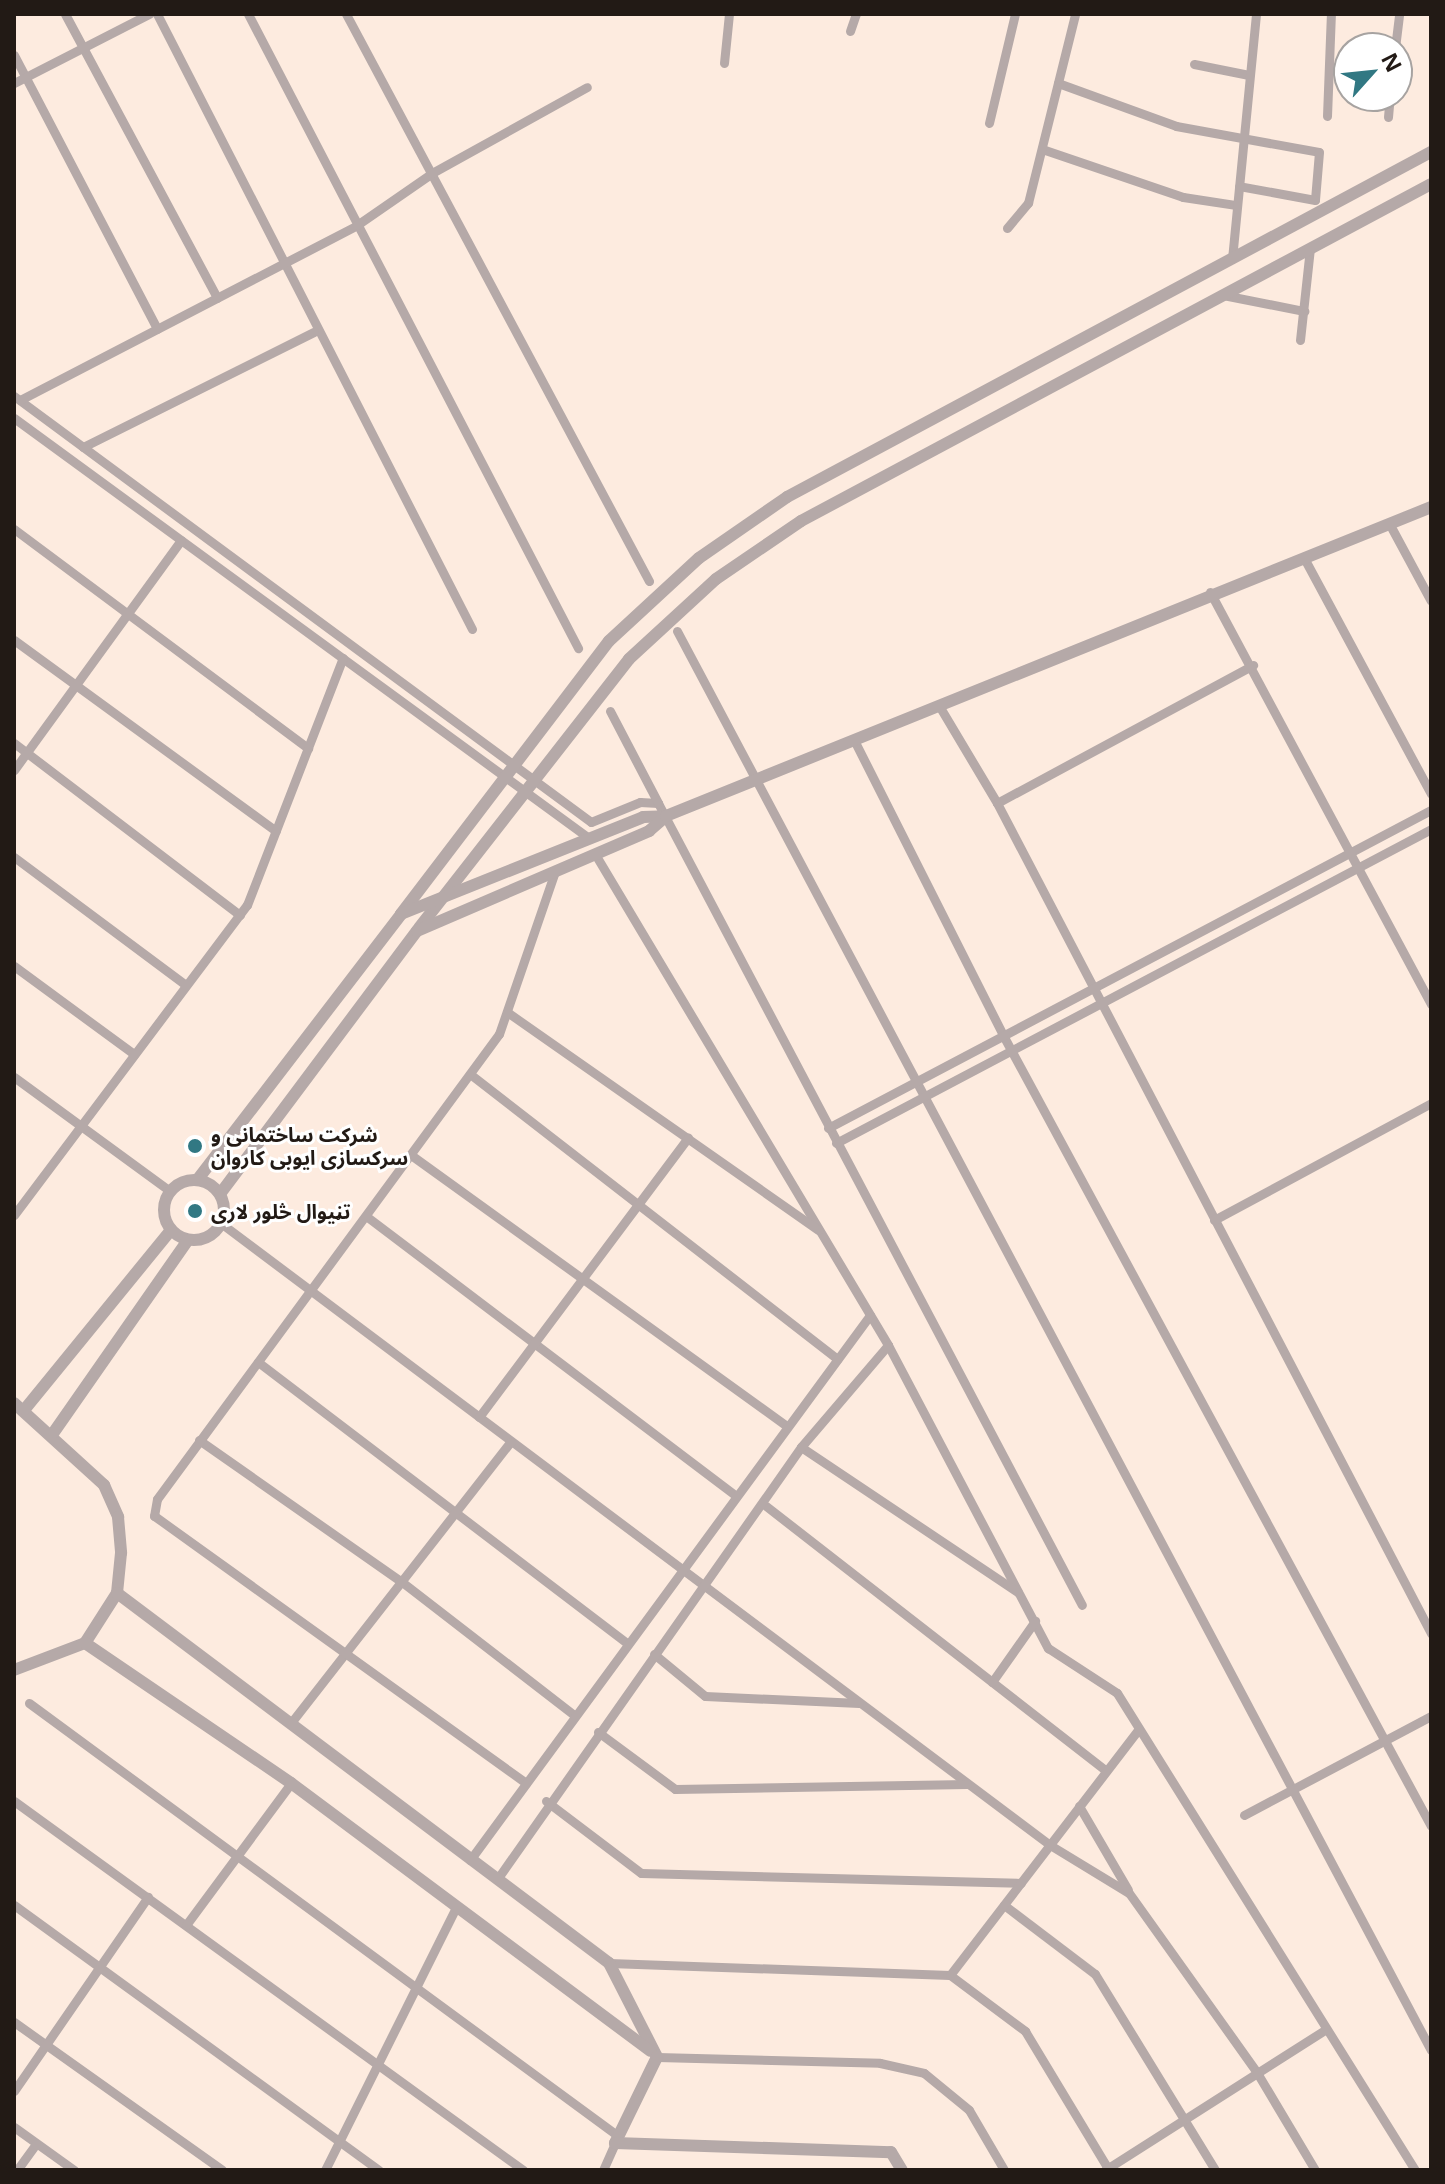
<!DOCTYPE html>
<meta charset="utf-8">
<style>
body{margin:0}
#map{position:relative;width:1445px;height:2184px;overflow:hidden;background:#fdebdf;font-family:"Open Sans","Noto Sans Arabic",sans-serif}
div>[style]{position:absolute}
.minor>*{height:9px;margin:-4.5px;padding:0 4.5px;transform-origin:4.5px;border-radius:4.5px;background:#b5a9a8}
.tertiary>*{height:12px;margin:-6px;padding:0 6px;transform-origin:6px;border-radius:6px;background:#b5a9a8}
.tertiary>.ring{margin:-6px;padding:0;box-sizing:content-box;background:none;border:12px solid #b5a9a8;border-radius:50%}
.dots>*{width:22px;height:22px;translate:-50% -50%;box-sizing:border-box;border:4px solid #fff;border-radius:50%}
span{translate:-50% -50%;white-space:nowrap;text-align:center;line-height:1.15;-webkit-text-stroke:6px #fff;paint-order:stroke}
.poi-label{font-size:20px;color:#221a15;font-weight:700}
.left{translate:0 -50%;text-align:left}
.frame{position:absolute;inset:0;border:16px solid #221a15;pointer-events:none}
.north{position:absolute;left:1333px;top:32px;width:80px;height:80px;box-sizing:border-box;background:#fff;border:2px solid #a7a3a1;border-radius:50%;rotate:63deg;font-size:22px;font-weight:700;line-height:32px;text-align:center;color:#221a15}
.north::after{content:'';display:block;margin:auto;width:28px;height:36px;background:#317883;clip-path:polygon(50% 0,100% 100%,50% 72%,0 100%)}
</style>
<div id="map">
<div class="minor">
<i style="left:65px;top:14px;width:322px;rotate:61.8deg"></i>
<i style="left:157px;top:14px;width:691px;rotate:62.88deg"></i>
<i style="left:248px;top:14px;width:715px;rotate:62.5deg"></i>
<i style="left:346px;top:14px;width:643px;rotate:61.88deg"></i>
<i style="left:850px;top:31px;width:18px;rotate:-71deg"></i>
<i style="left:1395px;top:48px;width:34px;rotate:-83deg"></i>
<i style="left:14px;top:55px;width:309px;rotate:62.4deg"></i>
<i style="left:724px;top:63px;width:49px;rotate:-84.2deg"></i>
<i style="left:1194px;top:64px;width:56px;rotate:11.3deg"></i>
<i style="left:14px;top:83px;width:152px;rotate:-27.1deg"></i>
<i style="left:1058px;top:83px;width:126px;rotate:20deg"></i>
<i style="left:1176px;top:126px;width:145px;rotate:10.3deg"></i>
<i style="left:1319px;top:152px;width:48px;rotate:94.8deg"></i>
<i style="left:1315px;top:200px;width:77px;rotate:-169.6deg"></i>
<i style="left:1327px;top:116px;width:102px;rotate:-87.8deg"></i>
<i style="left:1388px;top:117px;width:21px;rotate:-85deg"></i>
<i style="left:989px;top:123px;width:112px;rotate:-76.6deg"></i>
<i style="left:1042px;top:149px;width:149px;rotate:18.8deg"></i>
<i style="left:1183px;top:197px;width:54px;rotate:8.6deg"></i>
<i style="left:1007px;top:228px;width:33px;rotate:-50deg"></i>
<i style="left:1028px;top:203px;width:195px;rotate:-76deg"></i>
<i style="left:1232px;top:259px;width:246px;rotate:-84.4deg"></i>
<i style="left:1223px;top:295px;width:83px;rotate:11.2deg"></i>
<i style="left:1300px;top:340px;width:93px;rotate:-83.8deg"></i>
<i style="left:14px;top:396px;width:717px;rotate:36.44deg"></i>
<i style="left:591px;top:822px;width:53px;rotate:-22.2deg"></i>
<i style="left:640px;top:802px;width:18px;rotate:3deg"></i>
<i style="left:658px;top:803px;width:907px;rotate:62.14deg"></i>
<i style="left:20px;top:400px;width:380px;rotate:-27.4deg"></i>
<i style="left:357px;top:225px;width:91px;rotate:-34.7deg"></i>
<i style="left:432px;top:173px;width:177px;rotate:-29deg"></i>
<i style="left:14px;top:418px;width:713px;rotate:36.16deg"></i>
<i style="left:83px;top:447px;width:258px;rotate:-26.5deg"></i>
<i style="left:1390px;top:525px;width:86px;rotate:61.7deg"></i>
<i style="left:14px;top:529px;width:367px;rotate:36.7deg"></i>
<i style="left:1304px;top:558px;width:268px;rotate:61.7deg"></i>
<i style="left:1210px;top:592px;width:468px;rotate:61.8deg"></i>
<i style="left:677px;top:631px;width:1607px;rotate:62.02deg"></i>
<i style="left:14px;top:640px;width:324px;rotate:36.1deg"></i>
<i style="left:941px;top:709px;width:109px;rotate:59.2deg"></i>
<i style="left:997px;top:803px;width:937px;rotate:62.4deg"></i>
<i style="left:610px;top:711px;width:104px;rotate:62.4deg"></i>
<i style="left:855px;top:742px;width:330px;rotate:63.2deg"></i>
<i style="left:1004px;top:1037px;width:897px;rotate:61.58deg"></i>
<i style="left:14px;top:743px;width:284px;rotate:37.3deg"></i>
<i style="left:14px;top:770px;width:284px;rotate:-54deg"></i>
<i style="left:997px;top:803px;width:291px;rotate:-28.3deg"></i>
<i style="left:595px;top:854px;width:572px;rotate:59.17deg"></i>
<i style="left:888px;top:1345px;width:343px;rotate:62.2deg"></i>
<i style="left:1048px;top:1648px;width:82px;rotate:33.1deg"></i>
<i style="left:1117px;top:1693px;width:562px;rotate:58.01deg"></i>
<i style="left:14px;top:857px;width:214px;rotate:36.7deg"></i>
<i style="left:14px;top:966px;width:149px;rotate:36.3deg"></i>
<i style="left:507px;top:1012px;width:380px;rotate:35deg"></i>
<i style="left:470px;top:1074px;width:465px;rotate:37.8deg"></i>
<i style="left:14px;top:1077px;width:193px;rotate:36.2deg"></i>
<i style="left:828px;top:1128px;width:682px;rotate:-27.81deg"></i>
<i style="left:836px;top:1143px;width:673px;rotate:-27.82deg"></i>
<i style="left:411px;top:1155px;width:463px;rotate:35.8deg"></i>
<i style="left:14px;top:1215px;width:388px;rotate:-53.1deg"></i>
<i style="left:247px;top:905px;width:265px;rotate:-68.8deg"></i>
<i style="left:366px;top:1216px;width:463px;rotate:37.1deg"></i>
<i style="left:1214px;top:1220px;width:247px;rotate:-28.3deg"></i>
<i style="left:222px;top:1224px;width:1035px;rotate:36.87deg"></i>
<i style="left:1050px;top:1845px;width:92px;rotate:31.3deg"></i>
<i style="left:1129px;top:1893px;width:219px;rotate:54.5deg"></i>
<i style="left:1256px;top:2071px;width:115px;rotate:59.2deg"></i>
<i style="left:258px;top:1362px;width:462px;rotate:37.3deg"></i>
<i style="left:479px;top:1417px;width:349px;rotate:-53.2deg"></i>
<i style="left:199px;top:1440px;width:248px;rotate:35deg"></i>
<i style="left:402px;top:1582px;width:217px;rotate:37.7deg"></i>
<i style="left:801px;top:1447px;width:261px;rotate:33.8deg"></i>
<i style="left:766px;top:1506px;width:431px;rotate:37.9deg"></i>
<i style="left:654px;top:1654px;width:66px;rotate:39.5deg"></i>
<i style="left:705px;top:1696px;width:154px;rotate:2.6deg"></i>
<i style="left:992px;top:1682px;width:75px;rotate:-54.8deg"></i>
<i style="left:29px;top:1703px;width:731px;rotate:36.32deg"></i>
<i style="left:290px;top:1724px;width:358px;rotate:-52deg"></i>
<i style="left:598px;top:1732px;width:96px;rotate:36.5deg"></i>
<i style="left:675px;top:1789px;width:292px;rotate:-1deg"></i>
<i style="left:526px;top:1783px;width:458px;rotate:-144.3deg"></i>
<i style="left:154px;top:1516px;width:17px;rotate:-80deg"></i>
<i style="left:157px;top:1499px;width:577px;rotate:-53.67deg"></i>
<i style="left:499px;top:1034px;width:172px;rotate:-71deg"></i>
<i style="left:14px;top:1801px;width:629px;rotate:35.94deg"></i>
<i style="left:546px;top:1801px;width:119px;rotate:37.2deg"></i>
<i style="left:641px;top:1873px;width:380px;rotate:1.5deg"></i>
<i style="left:1079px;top:1806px;width:97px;rotate:59.7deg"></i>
<i style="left:1244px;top:1815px;width:212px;rotate:-27.9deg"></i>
<i style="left:470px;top:1860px;width:676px;rotate:-53.72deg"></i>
<i style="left:498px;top:1878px;width:527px;rotate:-54.89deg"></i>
<i style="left:801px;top:1447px;width:134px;rotate:-49.5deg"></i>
<i style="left:14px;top:1905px;width:451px;rotate:36deg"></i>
<i style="left:1004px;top:1905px;width:114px;rotate:37.2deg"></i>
<i style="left:1095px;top:1974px;width:230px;rotate:58.5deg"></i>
<i style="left:186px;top:1925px;width:177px;rotate:-53.5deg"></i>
<i style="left:609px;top:1963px;width:341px;rotate:2deg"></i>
<i style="left:950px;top:1975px;width:94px;rotate:36.7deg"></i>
<i style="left:1025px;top:2031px;width:162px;rotate:58.9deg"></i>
<i style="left:950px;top:1975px;width:310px;rotate:-52.5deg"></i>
<i style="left:14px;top:2022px;width:255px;rotate:35.4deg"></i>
<i style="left:657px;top:2057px;width:223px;rotate:1.5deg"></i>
<i style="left:880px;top:2063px;width:45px;rotate:12.8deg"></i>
<i style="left:924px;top:2073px;width:58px;rotate:39.4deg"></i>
<i style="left:969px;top:2110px;width:69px;rotate:59.7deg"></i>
<i style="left:14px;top:2091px;width:236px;rotate:-55.4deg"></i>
<i style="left:14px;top:2127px;width:74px;rotate:35.6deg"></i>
<i style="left:17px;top:2170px;width:32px;rotate:-54deg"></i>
<i style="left:325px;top:2170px;width:294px;rotate:-63.5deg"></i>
<i style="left:603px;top:2170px;width:30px;rotate:-66deg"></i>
<i style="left:1105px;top:2170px;width:262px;rotate:-32.5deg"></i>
</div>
<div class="tertiary">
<i style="left:401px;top:914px;width:343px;rotate:-52.7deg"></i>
<i style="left:609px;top:641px;width:122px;rotate:-42.7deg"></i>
<i style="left:699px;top:558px;width:107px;rotate:-34.7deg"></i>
<i style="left:787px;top:497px;width:731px;rotate:-28.18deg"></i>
<i style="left:419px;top:928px;width:341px;rotate:-52deg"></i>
<i style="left:629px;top:659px;width:118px;rotate:-42.6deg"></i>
<i style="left:716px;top:579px;width:103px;rotate:-34.3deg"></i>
<i style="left:801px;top:521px;width:714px;rotate:-28.14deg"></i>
<i style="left:198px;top:1179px;width:334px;rotate:-52.5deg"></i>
<i style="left:401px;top:914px;width:261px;rotate:-21.8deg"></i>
<i style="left:643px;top:817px;width:23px;rotate:-2deg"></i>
<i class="ring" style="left:164px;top:1180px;width:48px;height:48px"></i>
<i style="left:220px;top:1194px;width:329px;rotate:-53.2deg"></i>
<i style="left:417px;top:931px;width:253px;rotate:-23.3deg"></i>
<i style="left:649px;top:831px;width:23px;rotate:-41deg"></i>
<i style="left:666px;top:816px;width:825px;rotate:-21.99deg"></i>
<i style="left:14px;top:1403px;width:122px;rotate:42.3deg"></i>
<i style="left:104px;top:1485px;width:35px;rotate:66deg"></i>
<i style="left:118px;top:1517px;width:36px;rotate:85deg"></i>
<i style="left:121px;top:1553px;width:40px;rotate:95.7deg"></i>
<i style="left:117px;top:1593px;width:59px;rotate:122.6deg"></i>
<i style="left:85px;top:1643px;width:76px;rotate:159.2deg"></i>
<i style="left:25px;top:1409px;width:231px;rotate:-50.8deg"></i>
<i style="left:54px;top:1432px;width:234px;rotate:-55.1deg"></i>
<i style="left:117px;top:1593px;width:616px;rotate:36.94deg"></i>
<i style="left:609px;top:1963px;width:106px;rotate:62.9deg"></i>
<i style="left:85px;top:1643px;width:249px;rotate:34.2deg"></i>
<i style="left:291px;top:1783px;width:448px;rotate:36.7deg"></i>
<i style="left:657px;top:2057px;width:96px;rotate:116deg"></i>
<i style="left:615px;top:2143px;width:276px;rotate:1.9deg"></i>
<i style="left:891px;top:2152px;width:21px;rotate:59deg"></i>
</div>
<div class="dots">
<i style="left:195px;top:1146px;background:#317883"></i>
<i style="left:195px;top:1211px;background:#317883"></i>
</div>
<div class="poi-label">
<span class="left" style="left:211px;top:1146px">شرکت ساختمانی و<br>سرکسازی ایوبی کاروان</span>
<span class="left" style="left:211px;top:1211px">تڼیوال څلور لاری</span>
</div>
<div class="frame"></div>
<div class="north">N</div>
</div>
